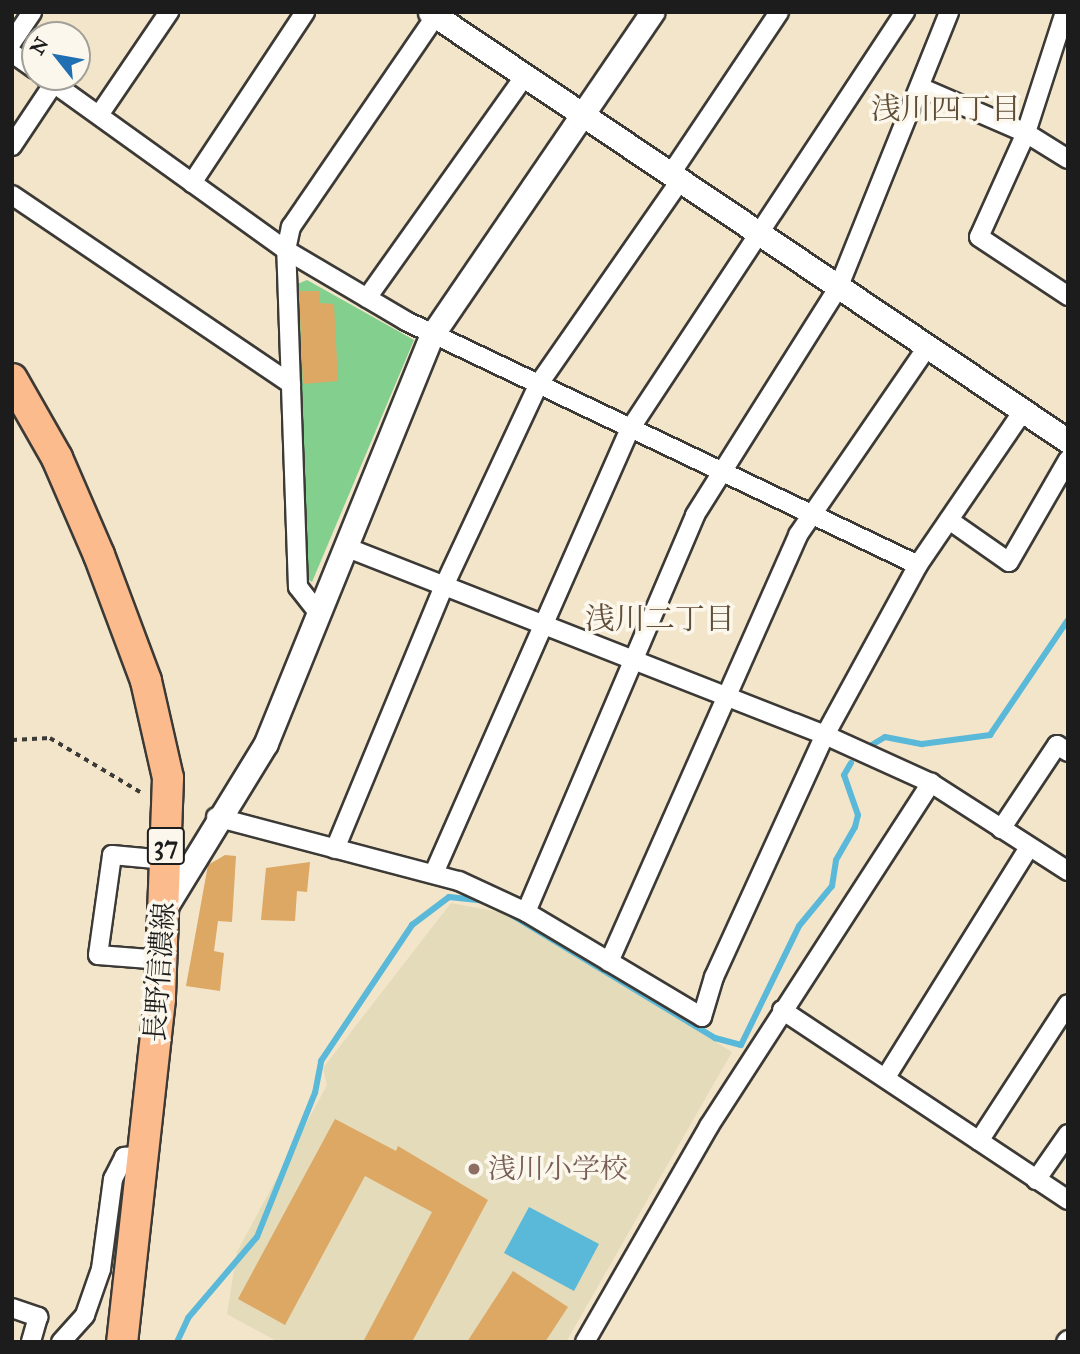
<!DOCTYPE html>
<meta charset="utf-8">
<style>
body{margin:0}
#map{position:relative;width:1080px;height:1354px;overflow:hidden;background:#f3e5ca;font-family:"IM FELL Great Primer","Noto Serif JP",serif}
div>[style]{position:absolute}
.built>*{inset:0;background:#e3dbba}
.green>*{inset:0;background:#82cf8e}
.water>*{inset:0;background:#5ab8d8}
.stream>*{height:6px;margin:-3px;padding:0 3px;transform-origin:3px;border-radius:3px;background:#5ab8d8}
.building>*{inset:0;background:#dda764}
.path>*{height:3.5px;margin-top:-1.75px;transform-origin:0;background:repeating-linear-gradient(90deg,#3c3a36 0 5px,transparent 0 10px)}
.roads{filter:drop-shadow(2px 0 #3c3a36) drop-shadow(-2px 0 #3c3a36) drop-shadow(0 2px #3c3a36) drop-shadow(0 -2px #3c3a36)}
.minor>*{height:18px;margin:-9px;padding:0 9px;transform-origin:9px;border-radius:9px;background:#fff}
.tertiary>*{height:23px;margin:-11.5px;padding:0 11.5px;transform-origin:11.5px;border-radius:11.5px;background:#fff}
.primary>*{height:30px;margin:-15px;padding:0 15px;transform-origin:15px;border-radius:15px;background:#fbbb8d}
.dots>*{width:19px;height:19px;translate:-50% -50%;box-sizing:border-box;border:4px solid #fbf7ec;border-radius:50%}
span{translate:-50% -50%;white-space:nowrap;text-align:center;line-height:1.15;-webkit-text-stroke:7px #fbf7ec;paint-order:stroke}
.shield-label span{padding:2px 5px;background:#fbf7ec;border:2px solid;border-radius:5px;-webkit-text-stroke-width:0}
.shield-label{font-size:26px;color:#1c1c1c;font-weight:700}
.street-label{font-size:28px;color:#1c1c1c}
.education-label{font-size:28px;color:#785e54}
.left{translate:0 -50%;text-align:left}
.neighbourhood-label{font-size:30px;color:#604d35}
.frame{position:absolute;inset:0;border:14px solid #1c1c1c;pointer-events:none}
.north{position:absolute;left:21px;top:21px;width:70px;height:70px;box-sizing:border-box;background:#fbf7ec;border:2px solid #a29f99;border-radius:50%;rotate:301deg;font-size:19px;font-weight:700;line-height:28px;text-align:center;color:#1c1c1c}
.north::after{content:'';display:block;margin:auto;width:24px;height:32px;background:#1f6fb2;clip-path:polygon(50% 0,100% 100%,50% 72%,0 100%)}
</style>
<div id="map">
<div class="built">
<i style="clip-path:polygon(451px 903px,514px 915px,732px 1052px,566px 1342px,278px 1342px,227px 1314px,237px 1252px,327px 1085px,323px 1068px)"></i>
</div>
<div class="green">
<i style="clip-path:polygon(307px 280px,414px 340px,312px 582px,303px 576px,295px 285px)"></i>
</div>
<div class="water">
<i style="clip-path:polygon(529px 1207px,599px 1244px,574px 1291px,504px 1253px)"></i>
</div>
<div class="stream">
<i style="left:870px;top:746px;width:17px;rotate:-31deg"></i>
<i style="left:885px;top:737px;width:38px;rotate:11deg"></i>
<i style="left:922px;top:744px;width:69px;rotate:-7.5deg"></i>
<i style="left:990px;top:735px;width:139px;rotate:-55.9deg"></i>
<i style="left:502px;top:909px;width:249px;rotate:31.2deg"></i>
<i style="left:715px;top:1038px;width:27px;rotate:15deg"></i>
<i style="left:741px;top:1045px;width:132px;rotate:-64deg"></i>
<i style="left:799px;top:926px;width:52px;rotate:-50.5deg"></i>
<i style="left:832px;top:886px;width:26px;rotate:-81deg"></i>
<i style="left:836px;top:860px;width:38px;rotate:-60deg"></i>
<i style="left:855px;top:827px;width:12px;rotate:-76deg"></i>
<i style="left:858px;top:815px;width:42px;rotate:-109.3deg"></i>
<i style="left:844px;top:775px;width:14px;rotate:-60deg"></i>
<i style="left:177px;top:1342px;width:26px;rotate:-65deg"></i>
<i style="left:188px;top:1318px;width:106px;rotate:-49.6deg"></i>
<i style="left:257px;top:1237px;width:155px;rotate:-68.1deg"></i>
<i style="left:315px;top:1093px;width:33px;rotate:-79deg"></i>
<i style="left:321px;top:1061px;width:164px;rotate:-56.2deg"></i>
<i style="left:412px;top:925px;width:46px;rotate:-37.1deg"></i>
<i style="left:449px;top:897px;width:38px;rotate:6deg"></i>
</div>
<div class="building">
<i style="clip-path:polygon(299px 291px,319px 291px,319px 303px,334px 304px,338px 381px,303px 384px)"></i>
<i style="clip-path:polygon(225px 855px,236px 856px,232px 922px,218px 921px,214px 951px,224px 953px,220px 991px,186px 986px,208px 865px)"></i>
<i style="clip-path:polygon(310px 862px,307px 892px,297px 891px,295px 921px,261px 920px,266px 868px)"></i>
<i style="clip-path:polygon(335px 1119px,396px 1151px,398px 1146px,488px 1200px,412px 1342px,363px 1342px,432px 1212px,365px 1176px,285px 1325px,238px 1299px)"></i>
<i style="clip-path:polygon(513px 1271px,568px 1307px,545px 1342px,467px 1342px)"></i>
</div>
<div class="path">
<i style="left:12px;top:740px;width:38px;rotate:-3deg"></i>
<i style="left:50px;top:738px;width:107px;rotate:30.9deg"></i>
</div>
<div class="roads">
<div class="minor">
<i style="left:1065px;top:12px;width:127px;rotate:107.9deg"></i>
<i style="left:1026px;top:133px;width:114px;rotate:114.3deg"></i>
<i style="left:979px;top:237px;width:107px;rotate:33.5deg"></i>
<i style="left:12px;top:42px;width:36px;rotate:-56deg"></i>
<i style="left:12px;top:53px;width:28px;rotate:35deg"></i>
<i style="left:45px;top:77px;width:297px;rotate:35.7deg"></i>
<i style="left:286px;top:250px;width:139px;rotate:30.6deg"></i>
<i style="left:406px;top:321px;width:567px;rotate:25.48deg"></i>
<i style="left:922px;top:88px;width:113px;rotate:23.4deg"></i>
<i style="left:1026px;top:133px;width:49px;rotate:31.8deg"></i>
<i style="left:99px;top:115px;width:125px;rotate:-55.8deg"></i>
<i style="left:12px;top:146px;width:76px;rotate:-56.3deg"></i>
<i style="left:670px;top:175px;width:196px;rotate:-56.2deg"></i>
<i style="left:192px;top:183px;width:205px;rotate:-56.5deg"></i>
<i style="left:12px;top:195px;width:337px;rotate:34.1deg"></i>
<i style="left:367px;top:298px;width:271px;rotate:-54.6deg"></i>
<i style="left:949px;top:520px;width:73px;rotate:35deg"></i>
<i style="left:1009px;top:562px;width:118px;rotate:-60deg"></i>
<i style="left:348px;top:548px;width:512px;rotate:21.41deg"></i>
<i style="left:825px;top:735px;width:116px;rotate:24.4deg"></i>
<i style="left:931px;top:783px;width:163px;rotate:32.7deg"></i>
<i style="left:320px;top:615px;width:36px;rotate:-128deg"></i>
<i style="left:298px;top:587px;width:337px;rotate:-92deg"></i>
<i style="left:286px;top:250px;width:24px;rotate:-78deg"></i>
<i style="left:291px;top:227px;width:260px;rotate:-55.6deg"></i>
<i style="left:216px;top:817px;width:251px;rotate:14.8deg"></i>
<i style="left:459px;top:881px;width:74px;rotate:24.8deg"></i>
<i style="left:526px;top:912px;width:205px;rotate:30.8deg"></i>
<i style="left:702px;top:1017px;width:42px;rotate:-73.3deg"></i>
<i style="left:714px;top:977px;width:266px;rotate:-65.4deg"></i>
<i style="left:825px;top:735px;width:194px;rotate:-61.3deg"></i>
<i style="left:918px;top:565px;width:186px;rotate:-55.7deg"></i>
<i style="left:1001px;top:829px;width:101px;rotate:-56.3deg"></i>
<i style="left:1057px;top:745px;width:13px;rotate:32deg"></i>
<i style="left:335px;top:849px;width:285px;rotate:-67.5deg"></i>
<i style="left:444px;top:586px;width:222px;rotate:-64.9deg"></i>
<i style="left:538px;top:385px;width:249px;rotate:-55.2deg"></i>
<i style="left:434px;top:873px;width:485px;rotate:-66.2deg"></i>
<i style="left:630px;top:429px;width:500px;rotate:-56.6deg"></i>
<i style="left:526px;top:912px;width:431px;rotate:-66.9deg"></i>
<i style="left:695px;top:515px;width:271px;rotate:-57.8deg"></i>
<i style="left:839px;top:286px;width:295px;rotate:-68.1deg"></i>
<i style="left:162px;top:960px;width:64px;rotate:-175.5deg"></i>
<i style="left:98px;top:955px;width:101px;rotate:-82deg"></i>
<i style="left:112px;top:855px;width:54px;rotate:5.3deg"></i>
<i style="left:609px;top:962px;width:467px;rotate:-66.1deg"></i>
<i style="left:798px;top:535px;width:229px;rotate:-55.5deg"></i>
<i style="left:782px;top:1010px;width:343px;rotate:33.6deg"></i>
<i style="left:886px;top:1077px;width:271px;rotate:-58.1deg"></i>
<i style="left:979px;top:1141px;width:163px;rotate:-57deg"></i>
<i style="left:1036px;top:1180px;width:56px;rotate:-55.2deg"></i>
<i style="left:12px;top:1308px;width:28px;rotate:19deg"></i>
<i style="left:38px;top:1317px;width:26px;rotate:106deg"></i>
<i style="left:61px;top:1342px;width:36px;rotate:-48deg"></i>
<i style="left:85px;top:1315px;width:49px;rotate:-70.8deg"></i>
<i style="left:101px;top:1269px;width:91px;rotate:-82.4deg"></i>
<i style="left:113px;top:1179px;width:25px;rotate:-63deg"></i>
<i style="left:124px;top:1157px;width:21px;rotate:-5deg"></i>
<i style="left:585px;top:1342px;width:249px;rotate:-60.1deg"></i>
<i style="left:709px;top:1126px;width:409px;rotate:-57.1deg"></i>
<i style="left:1066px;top:1342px;width:3px;rotate:-45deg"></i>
</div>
<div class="tertiary">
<i style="left:430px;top:12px;width:769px;rotate:33.92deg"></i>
<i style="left:165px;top:908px;width:193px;rotate:-58.5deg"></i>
<i style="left:266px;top:743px;width:440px;rotate:-67.9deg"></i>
<i style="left:432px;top:335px;width:391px;rotate:-55.7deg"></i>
</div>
<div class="primary">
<i style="left:12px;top:379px;width:91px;rotate:60.3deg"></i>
<i style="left:57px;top:458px;width:106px;rotate:66.6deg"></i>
<i style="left:99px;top:555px;width:134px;rotate:69.5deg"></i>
<i style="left:146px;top:681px;width:99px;rotate:77.2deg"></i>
<i style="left:168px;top:778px;width:221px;rotate:92.1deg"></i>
<i style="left:160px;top:999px;width:345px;rotate:96.3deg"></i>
</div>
</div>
<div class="dots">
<i style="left:474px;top:1169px;background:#8d6e63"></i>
</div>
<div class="shield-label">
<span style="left:166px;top:846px">37</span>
</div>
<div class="street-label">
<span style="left:160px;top:972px;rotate:-86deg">長野信濃線</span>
</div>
<div class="education-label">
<span class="left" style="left:488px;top:1169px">浅川小学校</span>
</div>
<div class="neighbourhood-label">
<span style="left:946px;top:109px">浅川四丁目</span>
<span style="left:660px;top:619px">浅川二丁目</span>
</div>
<div class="frame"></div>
<div class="north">N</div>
</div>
